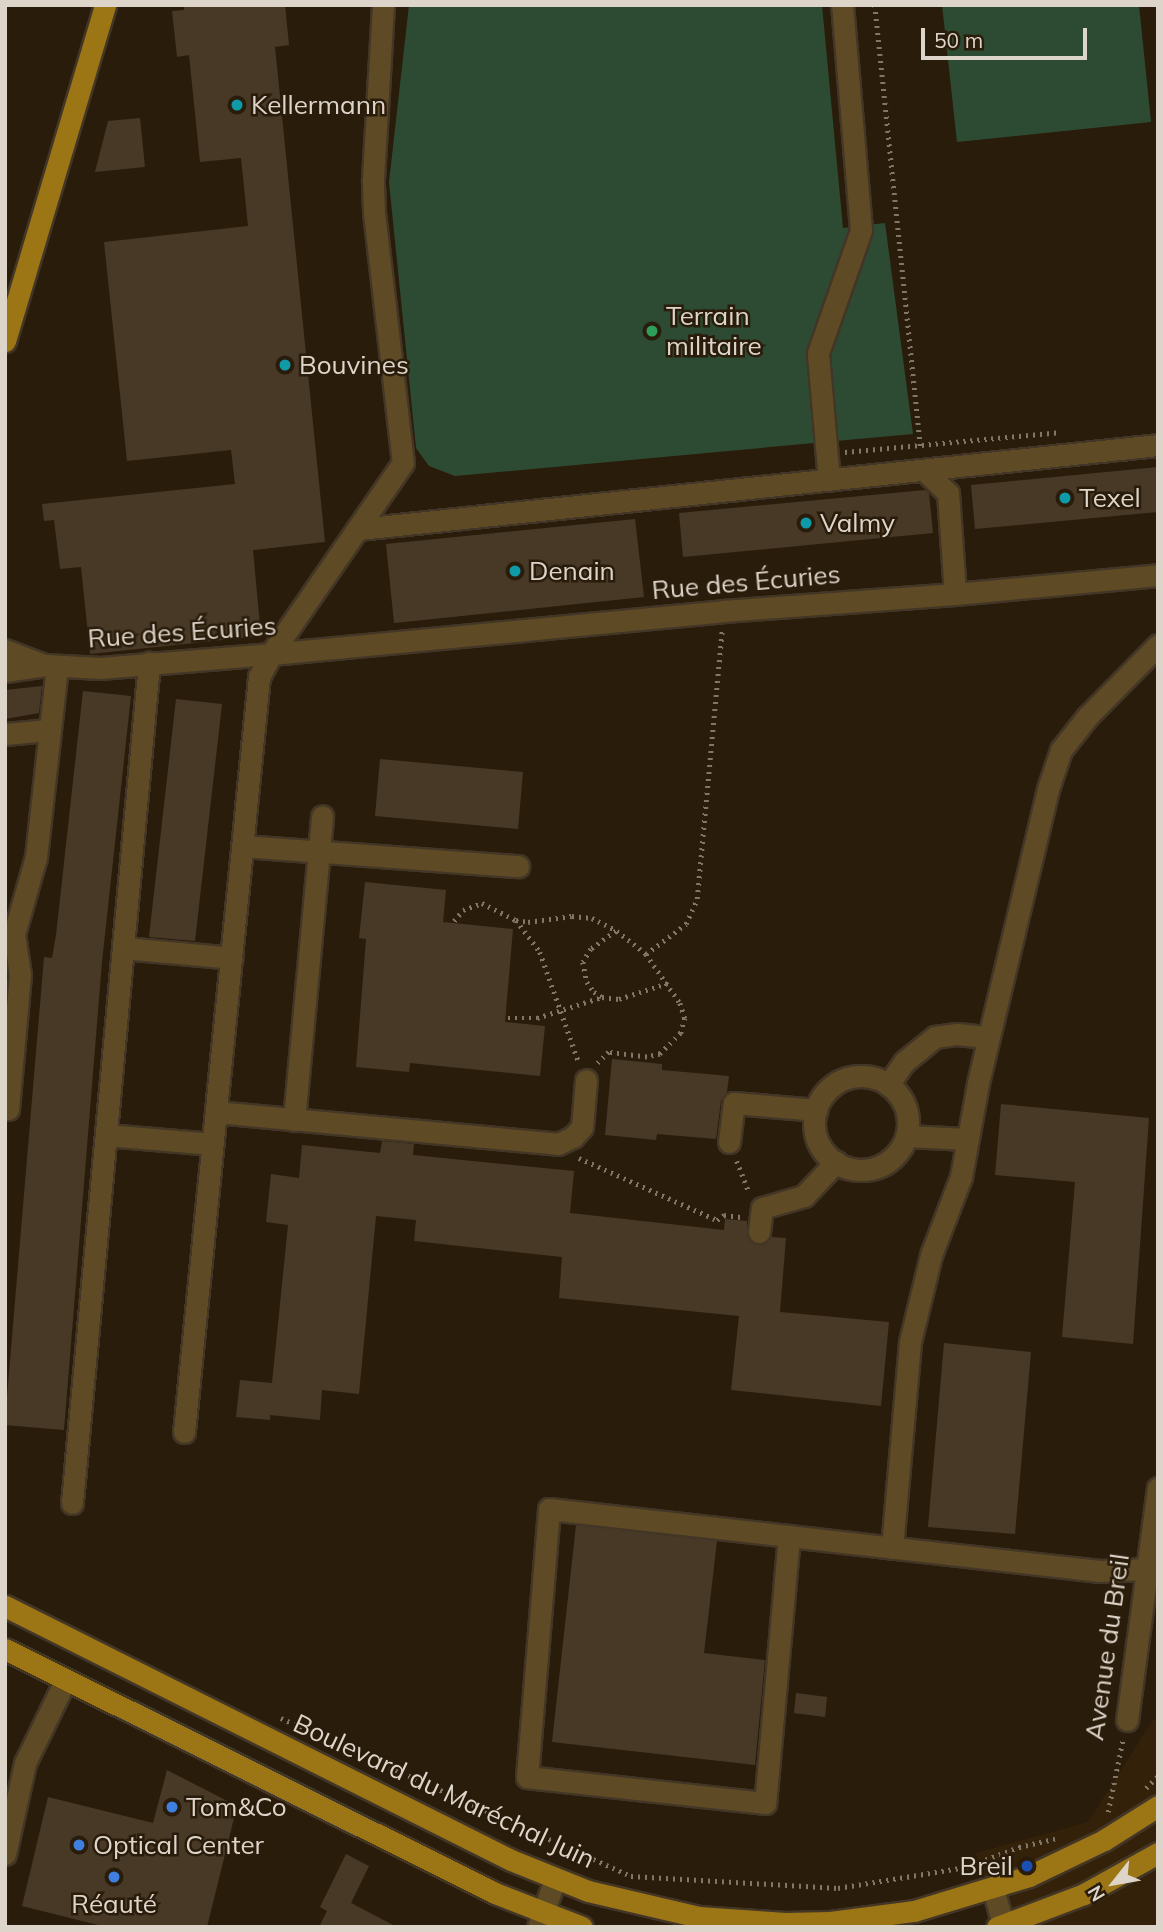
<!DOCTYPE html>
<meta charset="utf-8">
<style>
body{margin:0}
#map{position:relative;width:1163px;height:1932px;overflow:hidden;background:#2a1c0b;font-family:Mulish,sans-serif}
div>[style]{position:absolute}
.built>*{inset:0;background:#332109}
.green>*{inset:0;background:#2c4b32}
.building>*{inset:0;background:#483927}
.path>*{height:4.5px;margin-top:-2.25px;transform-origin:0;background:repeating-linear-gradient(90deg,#817667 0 2px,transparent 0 7px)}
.roads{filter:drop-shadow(2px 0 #433626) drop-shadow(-2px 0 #433626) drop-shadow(0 2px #433626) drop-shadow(0 -2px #433626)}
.minor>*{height:21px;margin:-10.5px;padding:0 10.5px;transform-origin:10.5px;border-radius:10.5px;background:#5e4b25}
.minor>.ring{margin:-10.5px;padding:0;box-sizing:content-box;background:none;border:21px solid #5e4b25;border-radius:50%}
.major>*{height:21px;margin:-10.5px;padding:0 10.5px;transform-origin:10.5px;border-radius:10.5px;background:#9c7515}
.dots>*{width:19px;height:19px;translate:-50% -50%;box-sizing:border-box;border:4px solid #2a1c0b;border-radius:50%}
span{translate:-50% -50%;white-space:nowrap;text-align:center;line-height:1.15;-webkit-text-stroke:5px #2a1c0b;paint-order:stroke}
.poi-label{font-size:26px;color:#ded5ca}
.left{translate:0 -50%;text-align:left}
.right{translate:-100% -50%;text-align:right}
.street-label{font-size:26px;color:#ded5ca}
.frame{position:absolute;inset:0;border:7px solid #ded5ca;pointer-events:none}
.north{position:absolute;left:1079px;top:1848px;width:70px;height:70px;-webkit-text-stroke:5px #2a1c0b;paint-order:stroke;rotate:239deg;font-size:19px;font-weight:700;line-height:28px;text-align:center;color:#ded5ca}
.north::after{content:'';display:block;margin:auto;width:24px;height:32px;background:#ded5ca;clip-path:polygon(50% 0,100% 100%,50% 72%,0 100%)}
.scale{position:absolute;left:921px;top:28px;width:166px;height:32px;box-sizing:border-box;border:4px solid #ded5ca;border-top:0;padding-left:9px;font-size:21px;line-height:24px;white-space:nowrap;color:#ded5ca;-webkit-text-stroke:5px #2a1c0b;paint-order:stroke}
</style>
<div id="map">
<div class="built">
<i style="clip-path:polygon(1158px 1719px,1158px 1927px,994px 1927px,976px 1853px,1088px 1822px,1153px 1720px)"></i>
</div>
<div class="green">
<i style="clip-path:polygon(409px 5px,822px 5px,843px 228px,885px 223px,913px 434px,455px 476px,429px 466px,416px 448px,389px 182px)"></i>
<i style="clip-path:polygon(942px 5px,1139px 5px,1151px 122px,957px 142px)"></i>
</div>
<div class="building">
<i style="clip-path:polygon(184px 5px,285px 5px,289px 45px,275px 47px,325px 542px,253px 550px,261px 636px,90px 654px,81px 567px,60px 569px,54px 520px,44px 521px,42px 504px,235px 484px,231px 450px,127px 461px,104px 242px,248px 226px,241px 158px,200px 162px,189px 55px,177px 57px,172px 11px,184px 10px)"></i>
<i style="clip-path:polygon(140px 118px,145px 167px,95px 172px,108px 121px)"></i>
<i style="clip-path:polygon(1158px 467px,1158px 512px,975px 529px,971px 485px)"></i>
<i style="clip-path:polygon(925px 490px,929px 493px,933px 533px,683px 557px,679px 513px)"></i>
<i style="clip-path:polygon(635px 519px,644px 597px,394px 623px,386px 544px)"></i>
<i style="clip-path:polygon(42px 686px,39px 713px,5px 719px,5px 690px)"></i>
<i style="clip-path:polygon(83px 691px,131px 696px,102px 962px,64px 1430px,5px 1425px,5px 1420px,44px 957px,52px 958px,56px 935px)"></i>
<i style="clip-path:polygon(176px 699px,222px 704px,195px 941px,149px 937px)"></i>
<i style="clip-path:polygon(380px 759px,523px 772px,518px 829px,375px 816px)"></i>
<i style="clip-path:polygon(365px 882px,446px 890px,443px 922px,513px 929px,505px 1022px,545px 1026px,540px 1076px,410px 1063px,409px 1072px,356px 1067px,366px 939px,359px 938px)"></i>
<i style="clip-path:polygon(612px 1059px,662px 1064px,662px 1070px,729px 1076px,727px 1092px,721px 1101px,716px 1139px,657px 1134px,656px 1140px,605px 1135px)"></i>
<i style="clip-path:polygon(1001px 1104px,1149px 1118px,1133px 1344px,1062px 1337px,1075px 1182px,995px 1175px)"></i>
<i style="clip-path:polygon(382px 1141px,414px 1144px,413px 1155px,574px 1171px,570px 1213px,724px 1230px,725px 1219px,747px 1221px,747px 1236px,752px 1243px,763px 1244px,771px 1237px,786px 1238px,780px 1312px,889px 1322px,881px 1406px,731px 1390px,739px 1316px,559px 1298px,562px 1257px,414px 1241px,416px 1220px,376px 1216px,359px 1394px,322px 1390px,320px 1420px,270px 1415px,270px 1420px,236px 1417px,240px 1380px,272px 1383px,288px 1225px,266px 1222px,271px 1174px,299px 1178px,302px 1145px,380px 1153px)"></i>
<i style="clip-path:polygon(944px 1343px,1031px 1352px,1015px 1534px,928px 1527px)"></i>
<i style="clip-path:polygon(576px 1525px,717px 1541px,704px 1653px,765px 1660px,755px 1765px,552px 1742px)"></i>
<i style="clip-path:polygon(796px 1693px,827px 1697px,825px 1717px,794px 1713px)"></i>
<i style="clip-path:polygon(167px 1770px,237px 1806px,207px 1927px,106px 1927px,22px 1906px,48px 1797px,153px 1823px)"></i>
<i style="clip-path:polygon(346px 1854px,369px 1866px,351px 1903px,397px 1927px,319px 1927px,327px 1911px,320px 1907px)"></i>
</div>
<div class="path">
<i style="left:875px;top:5px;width:447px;rotate:84.1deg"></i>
<i style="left:845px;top:452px;width:215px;rotate:-5.3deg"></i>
<i style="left:516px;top:920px;width:40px;rotate:53deg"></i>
<i style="left:540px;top:952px;width:118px;rotate:70.6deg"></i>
<i style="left:454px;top:921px;width:14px;rotate:-51deg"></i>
<i style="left:463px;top:910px;width:20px;rotate:-20deg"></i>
<i style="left:482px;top:903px;width:38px;rotate:27deg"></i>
<i style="left:516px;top:920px;width:12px;rotate:9deg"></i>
<i style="left:528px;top:922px;width:44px;rotate:-7.8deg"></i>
<i style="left:572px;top:916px;width:20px;rotate:6deg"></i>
<i style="left:592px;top:918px;width:28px;rotate:27deg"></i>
<i style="left:617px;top:931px;width:37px;rotate:38deg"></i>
<i style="left:646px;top:954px;width:60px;rotate:55.2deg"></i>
<i style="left:680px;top:1003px;width:16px;rotate:72deg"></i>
<i style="left:685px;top:1018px;width:16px;rotate:105deg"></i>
<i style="left:681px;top:1033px;width:30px;rotate:135deg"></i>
<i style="left:660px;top:1054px;width:13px;rotate:167deg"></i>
<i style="left:647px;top:1057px;width:38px;rotate:-173deg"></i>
<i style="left:609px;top:1052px;width:18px;rotate:135deg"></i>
<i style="left:616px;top:931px;width:31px;rotate:144deg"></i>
<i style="left:591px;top:949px;width:15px;rotate:122deg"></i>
<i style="left:583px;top:962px;width:20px;rotate:79deg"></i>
<i style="left:587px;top:982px;width:12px;rotate:55deg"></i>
<i style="left:594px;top:992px;width:9px;rotate:32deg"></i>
<i style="left:602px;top:997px;width:17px;rotate:7deg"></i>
<i style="left:619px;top:999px;width:52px;rotate:-18.1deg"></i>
<i style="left:646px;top:954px;width:50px;rotate:-36.9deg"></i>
<i style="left:686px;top:924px;width:27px;rotate:-66deg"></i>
<i style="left:697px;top:899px;width:271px;rotate:-84.7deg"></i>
<i style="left:508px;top:1018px;width:29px"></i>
<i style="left:537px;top:1018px;width:68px;rotate:-17.9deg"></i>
<i style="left:579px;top:1158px;width:151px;rotate:24.2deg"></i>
<i style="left:717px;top:1220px;width:9px;rotate:-36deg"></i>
<i style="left:724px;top:1215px;width:17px;rotate:7deg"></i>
<i style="left:737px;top:1161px;width:33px;rotate:69deg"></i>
<i style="left:281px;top:1718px;width:384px;rotate:24.3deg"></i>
<i style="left:631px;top:1876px;width:207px;rotate:3.3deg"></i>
<i style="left:838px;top:1888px;width:130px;rotate:-9.3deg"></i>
<i style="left:966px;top:1867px;width:57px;rotate:-20.7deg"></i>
<i style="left:1019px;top:1847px;width:37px;rotate:-13deg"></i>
<i style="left:1146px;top:1788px;width:17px;rotate:-45deg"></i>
<i style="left:1108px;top:1812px;width:75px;rotate:-78.4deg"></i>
</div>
<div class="roads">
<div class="minor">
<i style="left:925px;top:471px;width:32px;rotate:44deg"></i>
<i style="left:948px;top:493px;width:101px;rotate:86deg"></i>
<i style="left:829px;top:480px;width:127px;rotate:-95deg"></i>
<i style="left:818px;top:353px;width:130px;rotate:-70.7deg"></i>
<i style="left:861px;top:230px;width:226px;rotate:-94.8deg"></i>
<i style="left:359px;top:529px;width:803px;rotate:-6deg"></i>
<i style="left:5px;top:650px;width:42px;rotate:21deg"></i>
<i style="left:5px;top:671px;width:41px;rotate:-8.3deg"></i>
<i style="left:46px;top:665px;width:54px;rotate:3.2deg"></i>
<i style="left:100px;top:668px;width:172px;rotate:-4.7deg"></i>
<i style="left:271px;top:654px;width:454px;rotate:-5.4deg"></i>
<i style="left:723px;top:611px;width:233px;rotate:-4.2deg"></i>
<i style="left:955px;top:594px;width:204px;rotate:-5.3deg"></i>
<i style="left:5px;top:734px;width:43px;rotate:-5.3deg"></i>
<i style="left:243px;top:846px;width:276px;rotate:4.2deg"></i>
<i style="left:123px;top:948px;width:109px;rotate:5.2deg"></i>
<i class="ring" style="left:814px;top:1076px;width:73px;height:73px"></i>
<i style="left:888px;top:1085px;width:28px;rotate:-55deg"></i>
<i style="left:904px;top:1062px;width:40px;rotate:-39deg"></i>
<i style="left:935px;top:1037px;width:22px;rotate:-8deg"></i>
<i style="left:957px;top:1034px;width:31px;rotate:6deg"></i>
<i style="left:5px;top:1109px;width:3px"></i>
<i style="left:8px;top:1109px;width:135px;rotate:-84.9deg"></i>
<i style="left:20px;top:975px;width:41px;rotate:-98.3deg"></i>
<i style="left:14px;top:934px;width:80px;rotate:-74.1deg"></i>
<i style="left:36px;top:857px;width:192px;rotate:-83.7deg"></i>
<i style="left:216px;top:1112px;width:343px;rotate:5.3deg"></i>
<i style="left:558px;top:1144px;width:17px;rotate:-25deg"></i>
<i style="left:573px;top:1137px;width:13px;rotate:-48deg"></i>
<i style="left:582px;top:1127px;width:47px;rotate:-85.1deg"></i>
<i style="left:294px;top:1120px;width:305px;rotate:-84.7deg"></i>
<i style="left:106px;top:1135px;width:107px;rotate:4.8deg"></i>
<i style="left:906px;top:1136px;width:61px;rotate:2.8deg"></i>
<i style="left:729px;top:1142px;width:39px;rotate:-83deg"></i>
<i style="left:734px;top:1103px;width:83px;rotate:4.8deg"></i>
<i style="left:759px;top:1232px;width:24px;rotate:-83deg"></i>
<i style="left:762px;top:1208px;width:44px;rotate:-15.9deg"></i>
<i style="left:804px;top:1196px;width:47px;rotate:-46.7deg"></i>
<i style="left:184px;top:1432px;width:759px;rotate:-84.33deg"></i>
<i style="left:259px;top:677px;width:26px;rotate:-62deg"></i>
<i style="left:271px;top:654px;width:232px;rotate:-55.4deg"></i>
<i style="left:403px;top:463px;width:252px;rotate:-96.6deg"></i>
<i style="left:374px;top:213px;width:34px;rotate:-92deg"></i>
<i style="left:373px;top:179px;width:174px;rotate:-86.7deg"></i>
<i style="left:72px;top:1503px;width:844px;rotate:-84.76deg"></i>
<i style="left:789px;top:1536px;width:268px;rotate:95.1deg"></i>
<i style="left:765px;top:1803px;width:239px;rotate:-173.8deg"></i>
<i style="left:527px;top:1777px;width:269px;rotate:-85.3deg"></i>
<i style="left:549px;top:1509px;width:554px;rotate:6.42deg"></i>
<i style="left:1100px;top:1571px;width:47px;rotate:-2.4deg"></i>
<i style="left:892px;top:1548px;width:207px;rotate:-85deg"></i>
<i style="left:910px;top:1342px;width:89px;rotate:-76.4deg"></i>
<i style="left:931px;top:1255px;width:84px;rotate:-69deg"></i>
<i style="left:961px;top:1177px;width:96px;rotate:-79.7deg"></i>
<i style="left:978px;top:1083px;width:302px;rotate:-76.6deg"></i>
<i style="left:1048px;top:789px;width:41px;rotate:-71.6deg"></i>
<i style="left:1061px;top:750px;width:42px;rotate:-51.8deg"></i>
<i style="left:1087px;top:717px;width:101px;rotate:-45.4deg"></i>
<i style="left:1127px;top:1720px;width:234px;rotate:-82.4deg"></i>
<i style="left:5px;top:1854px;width:93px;rotate:-77.6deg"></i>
<i style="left:25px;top:1763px;width:93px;rotate:-64deg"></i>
<i style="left:993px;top:1889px;width:40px;rotate:74deg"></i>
<i style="left:538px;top:1927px;width:51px;rotate:-70.5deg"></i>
</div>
<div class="major">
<i style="left:5px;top:341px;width:351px;rotate:-73.4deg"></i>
<i style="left:5px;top:1606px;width:566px;rotate:26.66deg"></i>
<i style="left:511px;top:1860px;width:83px;rotate:21.9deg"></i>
<i style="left:588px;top:1891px;width:114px;rotate:13.2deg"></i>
<i style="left:699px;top:1917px;width:86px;rotate:4deg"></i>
<i style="left:785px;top:1923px;width:45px;rotate:-1.3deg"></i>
<i style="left:830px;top:1922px;width:85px;rotate:-7.5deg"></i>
<i style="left:914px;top:1911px;width:120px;rotate:-16.9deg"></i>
<i style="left:1029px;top:1876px;width:83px;rotate:-25.6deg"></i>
<i style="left:1104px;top:1840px;width:64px;rotate:-32.2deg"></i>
<i style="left:5px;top:1649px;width:547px;rotate:26.47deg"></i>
<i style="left:495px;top:1893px;width:93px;rotate:21.3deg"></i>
<i style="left:997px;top:1927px;width:93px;rotate:-20.8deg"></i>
<i style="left:1084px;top:1894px;width:85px;rotate:-29deg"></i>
</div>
</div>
<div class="dots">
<i style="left:237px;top:105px;background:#0f9aa8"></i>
<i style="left:652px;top:331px;background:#2e9e5b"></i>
<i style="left:285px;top:365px;background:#0f9aa8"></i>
<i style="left:1065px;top:498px;background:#0f9aa8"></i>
<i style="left:806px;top:523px;background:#0f9aa8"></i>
<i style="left:515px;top:571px;background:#0f9aa8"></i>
<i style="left:172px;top:1807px;background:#3f7fe0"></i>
<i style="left:79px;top:1845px;background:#3f7fe0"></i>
<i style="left:1027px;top:1866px;background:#1a4fb4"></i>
<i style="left:114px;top:1877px;background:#3f7fe0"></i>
</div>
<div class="poi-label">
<span class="left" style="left:251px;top:105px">Kellermann</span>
<span class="left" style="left:666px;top:331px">Terrain<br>militaire</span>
<span class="left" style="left:299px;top:365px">Bouvines</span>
<span class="left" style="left:1079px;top:498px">Texel</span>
<span class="left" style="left:820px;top:523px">Valmy</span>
<span class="left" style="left:529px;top:571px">Denain</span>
<span class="left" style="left:186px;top:1807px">Tom&amp;Co</span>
<span class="left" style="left:93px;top:1845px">Optical Center</span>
<span class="right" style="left:1013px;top:1866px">Breil</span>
<span style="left:114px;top:1904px">Réauté</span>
</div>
<div class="street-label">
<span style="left:746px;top:582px;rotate:-5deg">Rue des Écuries</span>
<span style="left:182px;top:632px;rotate:-4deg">Rue des Écuries</span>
<span style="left:1107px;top:1647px;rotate:-82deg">Avenue du Breil</span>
<span style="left:444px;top:1791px;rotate:25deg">Boulevard du Maréchal Juin</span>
</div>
<div class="frame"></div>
<div class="north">N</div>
<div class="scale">50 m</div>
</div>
